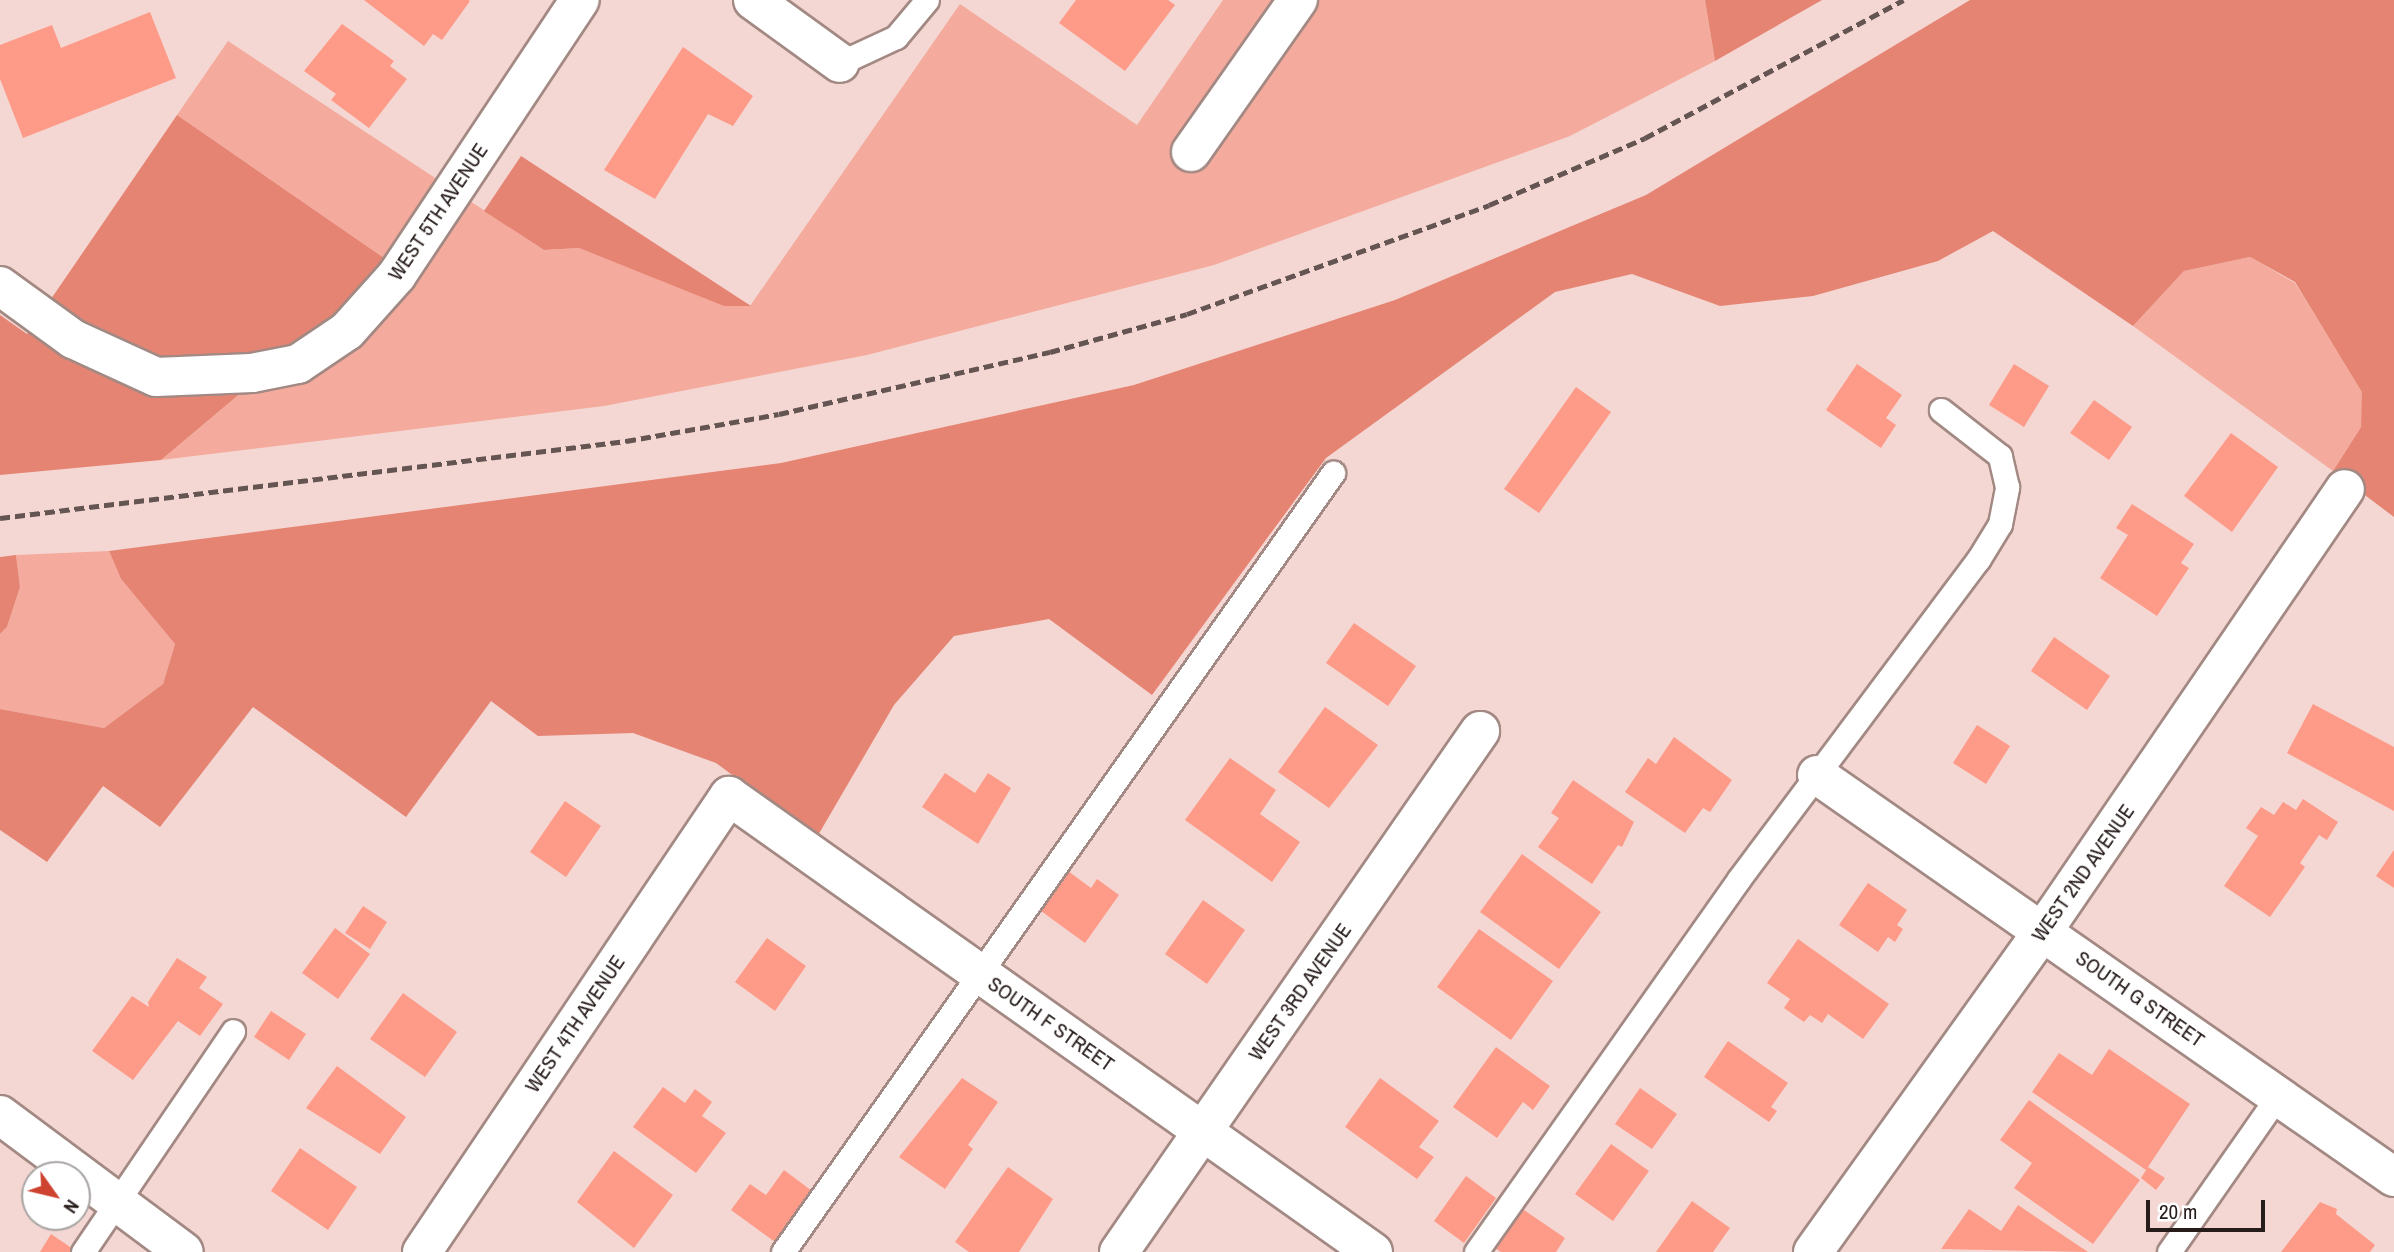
<!DOCTYPE html>
<style>
body{margin:0}
#map{position:relative;width:2394px;height:1252px;overflow:hidden;background:#f4d7d2;font-family:"Archivo Narrow",sans-serif}
div>[style]{position:absolute}
.green>*{inset:0;background:#f4aa9c}
.forest>*{inset:0;background:#e58473}
.building>*{inset:0;background:#fe9a88}
.roads{filter:drop-shadow(2px 0 #a38983) drop-shadow(-2px 0 #a38983) drop-shadow(0 2px #a38983) drop-shadow(0 -2px #a38983)}
.service>*{height:23px;margin:-11.5px;padding:0 11.5px;transform-origin:11.5px;border-radius:11.5px;background:#fff}
.minor>*{height:38px;margin:-19px;padding:0 19px;transform-origin:19px;border-radius:19px;background:#fff}
.rail>*{height:5px;margin-top:-2.5px;transform-origin:0;background:repeating-linear-gradient(90deg,#645452 0 10px,transparent 0 15px)}
span{translate:-50% -50%;white-space:nowrap;text-align:center;line-height:1.15;-webkit-text-stroke:6px #fff;paint-order:stroke}
.street-label{font-size:21px;color:#261c1a}
.north{position:absolute;left:21px;top:1161px;width:70px;height:70px;box-sizing:border-box;background:#fff;border:2px solid #a8a4a3;border-radius:50%;rotate:124deg;font-size:19px;font-weight:700;line-height:28px;text-align:center;color:#261c1a}
.north::after{content:'';display:block;margin:auto;width:24px;height:32px;background:#ce4230;clip-path:polygon(50% 0,100% 100%,50% 72%,0 100%)}
.scale{position:absolute;left:2146px;top:1200px;width:119px;height:32px;box-sizing:border-box;border:4px solid #261c1a;border-top:0;padding-left:9px;font-size:21px;line-height:24px;white-space:nowrap;color:#261c1a;-webkit-text-stroke:5px #fff;paint-order:stroke}
</style>
<div id="map">
<div class="green">
<i style="clip-path:polygon(1223px 0,1705px 0,1715px 61px,1570px 136px,1214px 265px,867px 355px,604px 406px,161px 460px,341px 309px,384px 258px,177px 115px,228px 41px,544px 250px,579px 248px,724px 305px,750px 306px,960px 4px,1137px 125px)"></i>
<i style="clip-path:polygon(2250px 257px,2295px 283px,2363px 392px,2361px 427px,2333px 471px,2133px 326px,2184px 271px)"></i>
<i style="clip-path:polygon(109px 551px,121px 579px,175px 644px,163px 684px,104px 728px,0 709px,0 634px,7px 627px,20px 587px,16px 555px)"></i>
</div>
<div class="forest">
<i style="clip-path:polygon(1705px 0,1822px 0,1715px 61px)"></i>
<i style="clip-path:polygon(1970px 0,2394px 0,2394px 517px,2333px 471px,2361px 427px,2362px 392px,2295px 282px,2250px 257px,2184px 271px,2133px 326px,1993px 231px,1938px 261px,1813px 296px,1720px 306px,1632px 274px,1555px 292px,1326px 458px,1152px 695px,1049px 619px,954px 636px,894px 705px,817px 837px,716px 763px,633px 733px,538px 736px,491px 701px,406px 817px,253px 707px,160px 827px,103px 786px,47px 862px,0 830px,0 709px,104px 728px,163px 684px,175px 644px,121px 579px,109px 551px,781px 463px,1134px 385px,1395px 300px,1646px 195px)"></i>
<i style="clip-path:polygon(177px 115px,384px 258px,341px 309px,161px 460px,0 475px,0 315px,27px 334px)"></i>
<i style="clip-path:polygon(521px 156px,751px 306px,724px 306px,579px 248px,544px 250px,484px 211px)"></i>
<i style="clip-path:polygon(16px 555px,20px 587px,7px 627px,0 634px,0 557px)"></i>
</div>
<div class="building">
<i style="clip-path:polygon(364px 0,468px 0,470px 1px,442px 40px,433px 34px,424px 46px)"></i>
<i style="clip-path:polygon(1076px 0,1168px 0,1175px 5px,1125px 71px,1059px 23px)"></i>
<i style="clip-path:polygon(150px 12px,176px 78px,23px 138px,0 79px,0 45px,52px 25px,61px 48px)"></i>
<i style="clip-path:polygon(342px 24px,394px 61px,390px 66px,407px 79px,369px 128px,331px 100px,336px 94px,304px 71px)"></i>
<i style="clip-path:polygon(683px 47px,753px 96px,733px 126px,708px 114px,655px 199px,604px 170px)"></i>
<i style="clip-path:polygon(1857px 364px,1902px 395px,1886px 418px,1896px 425px,1881px 448px,1826px 410px)"></i>
<i style="clip-path:polygon(2014px 364px,2049px 386px,2024px 427px,1989px 405px)"></i>
<i style="clip-path:polygon(1576px 387px,1611px 412px,1539px 513px,1504px 489px)"></i>
<i style="clip-path:polygon(2094px 400px,2132px 427px,2109px 460px,2070px 433px)"></i>
<i style="clip-path:polygon(2231px 433px,2278px 467px,2232px 532px,2184px 496px)"></i>
<i style="clip-path:polygon(2132px 504px,2194px 544px,2181px 563px,2189px 568px,2157px 616px,2100px 578px,2128px 535px,2116px 528px)"></i>
<i style="clip-path:polygon(1354px 623px,1416px 666px,1388px 706px,1326px 663px)"></i>
<i style="clip-path:polygon(2054px 637px,2110px 676px,2087px 710px,2031px 671px)"></i>
<i style="clip-path:polygon(2313px 704px,2394px 747px,2394px 811px,2287px 753px)"></i>
<i style="clip-path:polygon(1325px 707px,1378px 745px,1329px 808px,1278px 772px)"></i>
<i style="clip-path:polygon(1977px 725px,2010px 746px,1986px 784px,1953px 763px)"></i>
<i style="clip-path:polygon(1674px 737px,1732px 780px,1710px 812px,1703px 808px,1685px 833px,1625px 792px,1648px 758px,1656px 764px)"></i>
<i style="clip-path:polygon(1230px 758px,1276px 790px,1260px 814px,1300px 842px,1272px 882px,1185px 820px)"></i>
<i style="clip-path:polygon(945px 773px,975px 793px,988px 773px,1011px 788px,978px 844px,922px 807px)"></i>
<i style="clip-path:polygon(1573px 780px,1634px 822px,1622px 847px,1618px 845px,1592px 884px,1538px 847px,1559px 818px,1551px 813px)"></i>
<i style="clip-path:polygon(2303px 799px,2338px 822px,2327px 840px,2319px 835px,2300px 863px,2305px 867px,2270px 917px,2224px 886px,2258px 836px,2246px 828px,2261px 807px,2274px 815px,2283px 802px,2296px 810px)"></i>
<i style="clip-path:polygon(565px 801px,601px 826px,566px 877px,530px 852px)"></i>
<i style="clip-path:polygon(2394px 850px,2394px 888px,2376px 876px)"></i>
<i style="clip-path:polygon(1522px 854px,1601px 912px,1559px 969px,1480px 912px)"></i>
<i style="clip-path:polygon(1068px 871px,1091px 888px,1097px 879px,1119px 895px,1085px 943px,1041px 911px)"></i>
<i style="clip-path:polygon(1868px 883px,1907px 910px,1897px 925px,1903px 929px,1895px 942px,1888px 937px,1878px 952px,1839px 925px)"></i>
<i style="clip-path:polygon(1203px 900px,1245px 930px,1207px 984px,1165px 954px)"></i>
<i style="clip-path:polygon(363px 906px,387px 922px,370px 949px,345px 933px)"></i>
<i style="clip-path:polygon(335px 928px,370px 954px,338px 999px,302px 973px)"></i>
<i style="clip-path:polygon(1479px 929px,1553px 981px,1511px 1040px,1437px 987px)"></i>
<i style="clip-path:polygon(767px 938px,806px 966px,775px 1011px,735px 982px)"></i>
<i style="clip-path:polygon(1798px 939px,1889px 1004px,1863px 1039px,1828px 1014px,1822px 1023px,1810px 1015px,1804px 1022px,1784px 1008px,1790px 999px,1767px 983px)"></i>
<i style="clip-path:polygon(177px 958px,207px 977px,199px 988px,223px 1004px,200px 1036px,178px 1021px,133px 1080px,92px 1051px,132px 996px,149px 1007px,148px 1002px)"></i>
<i style="clip-path:polygon(403px 993px,457px 1032px,425px 1077px,370px 1039px)"></i>
<i style="clip-path:polygon(271px 1011px,306px 1034px,289px 1060px,254px 1037px)"></i>
<i style="clip-path:polygon(1728px 1041px,1788px 1083px,1771px 1107px,1777px 1111px,1769px 1122px,1704px 1077px)"></i>
<i style="clip-path:polygon(1496px 1047px,1550px 1086px,1533px 1110px,1523px 1102px,1497px 1138px,1453px 1107px)"></i>
<i style="clip-path:polygon(2109px 1049px,2190px 1104px,2148px 1167px,2165px 1178px,2156px 1190px,2141px 1178px,2146px 1170px,2032px 1092px,2059px 1053px,2092px 1075px)"></i>
<i style="clip-path:polygon(337px 1066px,406px 1117px,380px 1154px,306px 1108px)"></i>
<i style="clip-path:polygon(962px 1078px,998px 1102px,968px 1145px,973px 1149px,945px 1189px,899px 1157px)"></i>
<i style="clip-path:polygon(1380px 1078px,1439px 1121px,1419px 1147px,1434px 1157px,1417px 1179px,1345px 1127px)"></i>
<i style="clip-path:polygon(663px 1087px,685px 1103px,695px 1089px,712px 1102px,702px 1116px,726px 1133px,696px 1173px,633px 1127px)"></i>
<i style="clip-path:polygon(1640px 1088px,1677px 1114px,1652px 1149px,1615px 1124px)"></i>
<i style="clip-path:polygon(2029px 1100px,2140px 1180px,2093px 1244px,2014px 1188px,2032px 1163px,2000px 1140px)"></i>
<i style="clip-path:polygon(1611px 1144px,1649px 1171px,1613px 1221px,1575px 1194px)"></i>
<i style="clip-path:polygon(300px 1148px,357px 1187px,328px 1230px,271px 1191px)"></i>
<i style="clip-path:polygon(614px 1151px,673px 1195px,634px 1248px,577px 1202px)"></i>
<i style="clip-path:polygon(1008px 1167px,1053px 1199px,1019px 1252px,969px 1252px,955px 1242px)"></i>
<i style="clip-path:polygon(784px 1170px,812px 1191px,775px 1242px,731px 1210px,750px 1184px,766px 1195px)"></i>
<i style="clip-path:polygon(1466px 1176px,1496px 1198px,1464px 1243px,1434px 1221px)"></i>
<i style="clip-path:polygon(1692px 1201px,1730px 1228px,1713px 1252px,1656px 1252px)"></i>
<i style="clip-path:polygon(2320px 1202px,2337px 1209px,2336px 1214px,2375px 1245px,2370px 1252px,2281px 1252px)"></i>
<i style="clip-path:polygon(2018px 1205px,2088px 1252px,1941px 1249px,1969px 1209px,2001px 1231px)"></i>
<i style="clip-path:polygon(1521px 1208px,1565px 1238px,1556px 1252px,1501px 1252px,1495px 1248px)"></i>
<i style="clip-path:polygon(51px 1234px,73px 1249px,71px 1252px,40px 1252px)"></i>
</div>
<div class="roads">
<div class="service">
<i style="left:840px;top:63px;width:62px;rotate:-24.9deg"></i>
<i style="left:896px;top:37px;width:48px;rotate:-50deg"></i>
<i style="left:83px;top:1252px;width:267px;rotate:-55.8deg"></i>
<i style="left:783px;top:1252px;width:954px;rotate:-54.78deg"></i>
<i style="left:1476px;top:1252px;width:456px;rotate:-54.8deg"></i>
<i style="left:1739px;top:879px;width:399px;rotate:-53.2deg"></i>
<i style="left:1978px;top:560px;width:42px;rotate:-58.6deg"></i>
<i style="left:2000px;top:524px;width:38px;rotate:-79deg"></i>
<i style="left:2007px;top:487px;width:32px;rotate:-103deg"></i>
<i style="left:2000px;top:456px;width:75px;rotate:-142.1deg"></i>
<i style="left:2169px;top:1252px;width:190px;rotate:-55.1deg"></i>
</div>
<div class="minor">
<i style="left:753px;top:0;width:107px;rotate:35.9deg"></i>
<i style="left:1191px;top:152px;width:186px;rotate:-54.9deg"></i>
<i style="left:0;top:286px;width:90px;rotate:36deg"></i>
<i style="left:73px;top:339px;width:91px;rotate:24.6deg"></i>
<i style="left:156px;top:377px;width:96px;rotate:-2.4deg"></i>
<i style="left:252px;top:373px;width:47px;rotate:-11.1deg"></i>
<i style="left:298px;top:364px;width:59px;rotate:-34deg"></i>
<i style="left:347px;top:331px;width:75px;rotate:-48.2deg"></i>
<i style="left:397px;top:275px;width:330px;rotate:-56.4deg"></i>
<i style="left:1817px;top:775px;width:703px;rotate:34.87deg"></i>
<i style="left:0;top:1115px;width:229px;rotate:36.7deg"></i>
<i style="left:422px;top:1252px;width:550px;rotate:-56.05deg"></i>
<i style="left:729px;top:796px;width:789px;rotate:35.3deg"></i>
<i style="left:1119px;top:1252px;width:634px;rotate:-55.28deg"></i>
<i style="left:1813px;top:1252px;width:395px;rotate:-54.4deg"></i>
<i style="left:2043px;top:931px;width:535px;rotate:-55.66deg"></i>
</div>
</div>
<div class="rail">
<i style="left:0;top:518px;width:631px;rotate:-7.01deg"></i>
<i style="left:626px;top:441px;width:155px;rotate:-10deg"></i>
<i style="left:779px;top:414px;width:278px;rotate:-12.9deg"></i>
<i style="left:1050px;top:352px;width:142px;rotate:-15.5deg"></i>
<i style="left:1187px;top:314px;width:321px;rotate:-19.8deg"></i>
<i style="left:1489px;top:205px;width:170px;rotate:-23.2deg"></i>
<i style="left:1645px;top:138px;width:293px;rotate:-28.1deg"></i>
</div>
<div class="street-label">
<span style="left:438px;top:212px;rotate:-56deg">WEST 5TH AVENUE</span>
<span style="left:2083px;top:873px;rotate:-55deg">WEST 2ND AVENUE</span>
<span style="left:1300px;top:992px;rotate:-55deg">WEST 3RD AVENUE</span>
<span style="left:2140px;top:999px;rotate:35deg">SOUTH G STREET</span>
<span style="left:575px;top:1024px;rotate:-56deg">WEST 4TH AVENUE</span>
<span style="left:1051px;top:1024px;rotate:35deg">SOUTH F STREET</span>
</div>
<div class="north">N</div>
<div class="scale">20 m</div>
</div>
